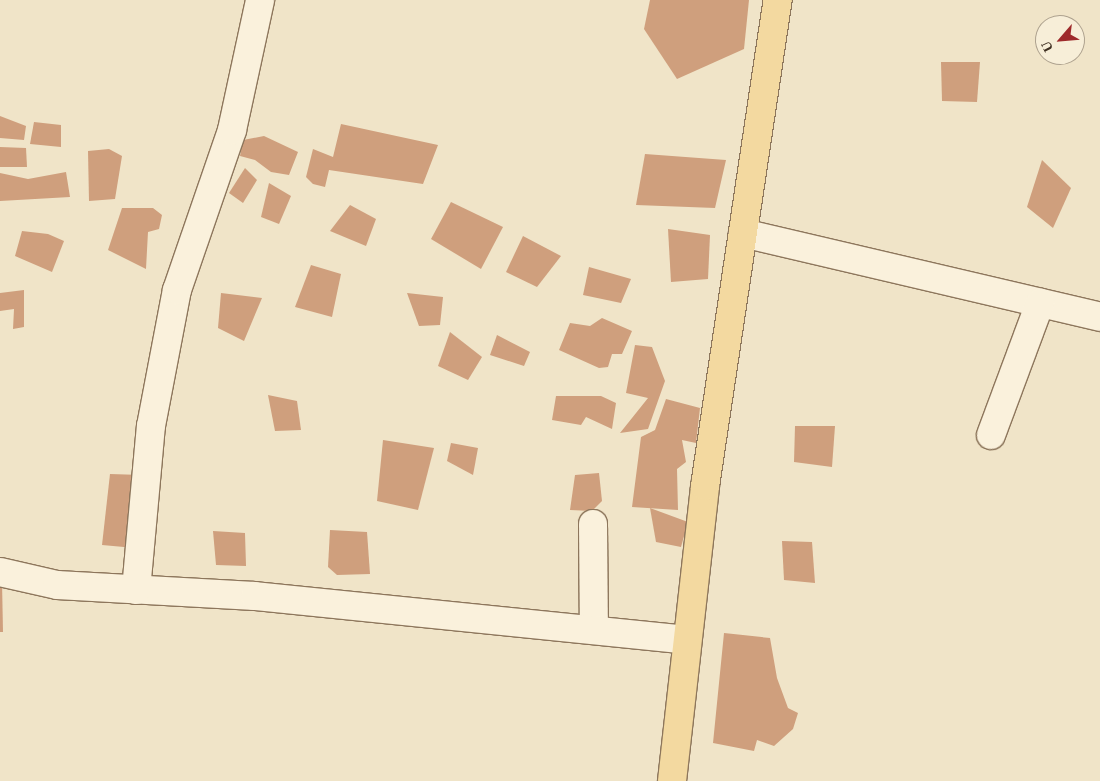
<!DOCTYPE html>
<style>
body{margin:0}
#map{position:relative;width:1100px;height:781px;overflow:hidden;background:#f0e4c8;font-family:Georgia,serif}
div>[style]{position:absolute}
.building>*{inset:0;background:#cf9f7d}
.roads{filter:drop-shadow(1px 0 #8d765c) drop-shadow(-1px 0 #8d765c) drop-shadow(0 1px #8d765c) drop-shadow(0 -1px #8d765c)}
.minor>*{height:28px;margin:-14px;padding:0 14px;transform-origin:14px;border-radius:14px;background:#faf1dc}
.major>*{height:28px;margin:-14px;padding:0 14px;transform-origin:14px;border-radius:14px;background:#f3d9a0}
span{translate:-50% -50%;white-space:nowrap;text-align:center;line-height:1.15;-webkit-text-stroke:4px #f7eed8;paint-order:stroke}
.north{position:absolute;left:1035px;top:15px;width:50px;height:50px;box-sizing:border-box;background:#f7eed8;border:1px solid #ada18e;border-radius:50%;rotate:243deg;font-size:14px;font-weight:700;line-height:20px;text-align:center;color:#3d2e20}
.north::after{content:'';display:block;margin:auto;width:18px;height:22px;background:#9e2a2b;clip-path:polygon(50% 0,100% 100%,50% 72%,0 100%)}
</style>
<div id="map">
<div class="building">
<i style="clip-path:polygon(650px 0,749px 0,744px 49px,677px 79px,644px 29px)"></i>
<i style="clip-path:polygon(941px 62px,980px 62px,977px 102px,942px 101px)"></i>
<i style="clip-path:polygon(0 116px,26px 126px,24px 140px,0 138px)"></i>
<i style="clip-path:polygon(34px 122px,61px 125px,61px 147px,30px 144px)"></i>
<i style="clip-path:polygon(341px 124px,438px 145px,423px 184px,329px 170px,325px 187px,313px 184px,306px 177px,313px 149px,333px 157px)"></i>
<i style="clip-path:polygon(264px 136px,298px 152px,289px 175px,271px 172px,255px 160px,240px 156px,243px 140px)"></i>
<i style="clip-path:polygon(0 147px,26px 148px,27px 167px,0 167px)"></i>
<i style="clip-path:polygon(109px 149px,122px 156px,115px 199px,89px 201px,88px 151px)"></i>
<i style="clip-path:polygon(645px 154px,726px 160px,715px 208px,636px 205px)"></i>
<i style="clip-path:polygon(1042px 160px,1071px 188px,1053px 228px,1027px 207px)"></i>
<i style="clip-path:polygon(245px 168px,257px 180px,243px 203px,229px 193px)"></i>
<i style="clip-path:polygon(66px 172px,70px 197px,0 201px,0 173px,28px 179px)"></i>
<i style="clip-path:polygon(269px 183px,291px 196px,279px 224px,261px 217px)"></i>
<i style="clip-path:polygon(451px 202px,503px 227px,481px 269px,431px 239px)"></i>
<i style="clip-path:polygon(350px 205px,376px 219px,366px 246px,330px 231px)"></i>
<i style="clip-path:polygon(122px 208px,153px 208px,162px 215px,159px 229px,148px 232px,146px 269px,108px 250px)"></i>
<i style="clip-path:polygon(668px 229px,710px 235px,708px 279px,671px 282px)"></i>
<i style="clip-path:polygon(22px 231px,48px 234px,64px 241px,52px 272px,15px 256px)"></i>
<i style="clip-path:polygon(523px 236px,561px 256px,537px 287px,506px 272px)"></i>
<i style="clip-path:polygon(311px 265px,341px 274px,332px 317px,295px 307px)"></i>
<i style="clip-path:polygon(589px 267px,631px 279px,621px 303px,583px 295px)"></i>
<i style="clip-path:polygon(24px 290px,24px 327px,13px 329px,14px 309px,0 311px,0 293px)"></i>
<i style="clip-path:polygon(221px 293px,262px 298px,244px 341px,218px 328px)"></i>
<i style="clip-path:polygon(407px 293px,443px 297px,440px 325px,419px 326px)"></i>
<i style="clip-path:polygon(602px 318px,632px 331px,622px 354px,612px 354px,608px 367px,599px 368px,559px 350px,570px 323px,590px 326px)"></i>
<i style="clip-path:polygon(450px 332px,482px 357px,468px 380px,438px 366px)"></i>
<i style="clip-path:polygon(497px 335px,530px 352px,524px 366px,490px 355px)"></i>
<i style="clip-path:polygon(635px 345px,652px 347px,665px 381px,648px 429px,620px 433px,648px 398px,626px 393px)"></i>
<i style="clip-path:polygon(268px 395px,297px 401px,301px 430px,275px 431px)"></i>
<i style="clip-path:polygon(556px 396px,601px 396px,616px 403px,612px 429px,586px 417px,581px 425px,552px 420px)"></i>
<i style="clip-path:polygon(666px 399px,700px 408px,696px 443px,682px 440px,686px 462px,677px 469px,678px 510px,632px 507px,641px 437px,655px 430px)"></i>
<i style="clip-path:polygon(795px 426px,835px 426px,832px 467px,794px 462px)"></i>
<i style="clip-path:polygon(383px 440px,434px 448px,418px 510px,377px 501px)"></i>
<i style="clip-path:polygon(451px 443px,478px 448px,473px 475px,447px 461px)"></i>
<i style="clip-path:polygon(599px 473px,602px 501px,592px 511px,570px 510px,575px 475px)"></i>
<i style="clip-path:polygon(110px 474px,142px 475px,135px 548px,102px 545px)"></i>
<i style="clip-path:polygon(650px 508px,688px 522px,681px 547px,656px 542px)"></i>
<i style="clip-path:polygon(330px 530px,367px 532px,370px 574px,337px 575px,328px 567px)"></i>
<i style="clip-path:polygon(213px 531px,245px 533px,246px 566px,216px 565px)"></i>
<i style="clip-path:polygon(782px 541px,812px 542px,815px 583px,784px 580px)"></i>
<i style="clip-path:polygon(0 581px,2px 581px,3px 632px,0 632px)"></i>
<i style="clip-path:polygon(724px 633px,770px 638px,777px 678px,788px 708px,798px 713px,793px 729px,774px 746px,757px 740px,754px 751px,713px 743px)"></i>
</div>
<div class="roads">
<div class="minor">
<i style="left:743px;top:233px;width:367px;rotate:13.2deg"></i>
<i style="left:991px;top:435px;width:141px;rotate:-69.6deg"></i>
<i style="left:593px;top:524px;width:105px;rotate:89.5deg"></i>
<i style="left:0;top:572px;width:58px;rotate:12.8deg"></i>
<i style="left:57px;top:585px;width:198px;rotate:3.2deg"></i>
<i style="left:255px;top:596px;width:433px;rotate:5.8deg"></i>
<i style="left:136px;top:590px;width:165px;rotate:-84.8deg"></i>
<i style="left:151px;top:426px;width:138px;rotate:-79.2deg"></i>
<i style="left:177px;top:290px;width:169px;rotate:-71deg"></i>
<i style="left:232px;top:130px;width:133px;rotate:-77.8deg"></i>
</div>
<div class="major">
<i style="left:672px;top:781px;width:297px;rotate:-83.6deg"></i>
<i style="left:705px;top:486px;width:491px;rotate:-81.5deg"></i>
</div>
</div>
<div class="north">U</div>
</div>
